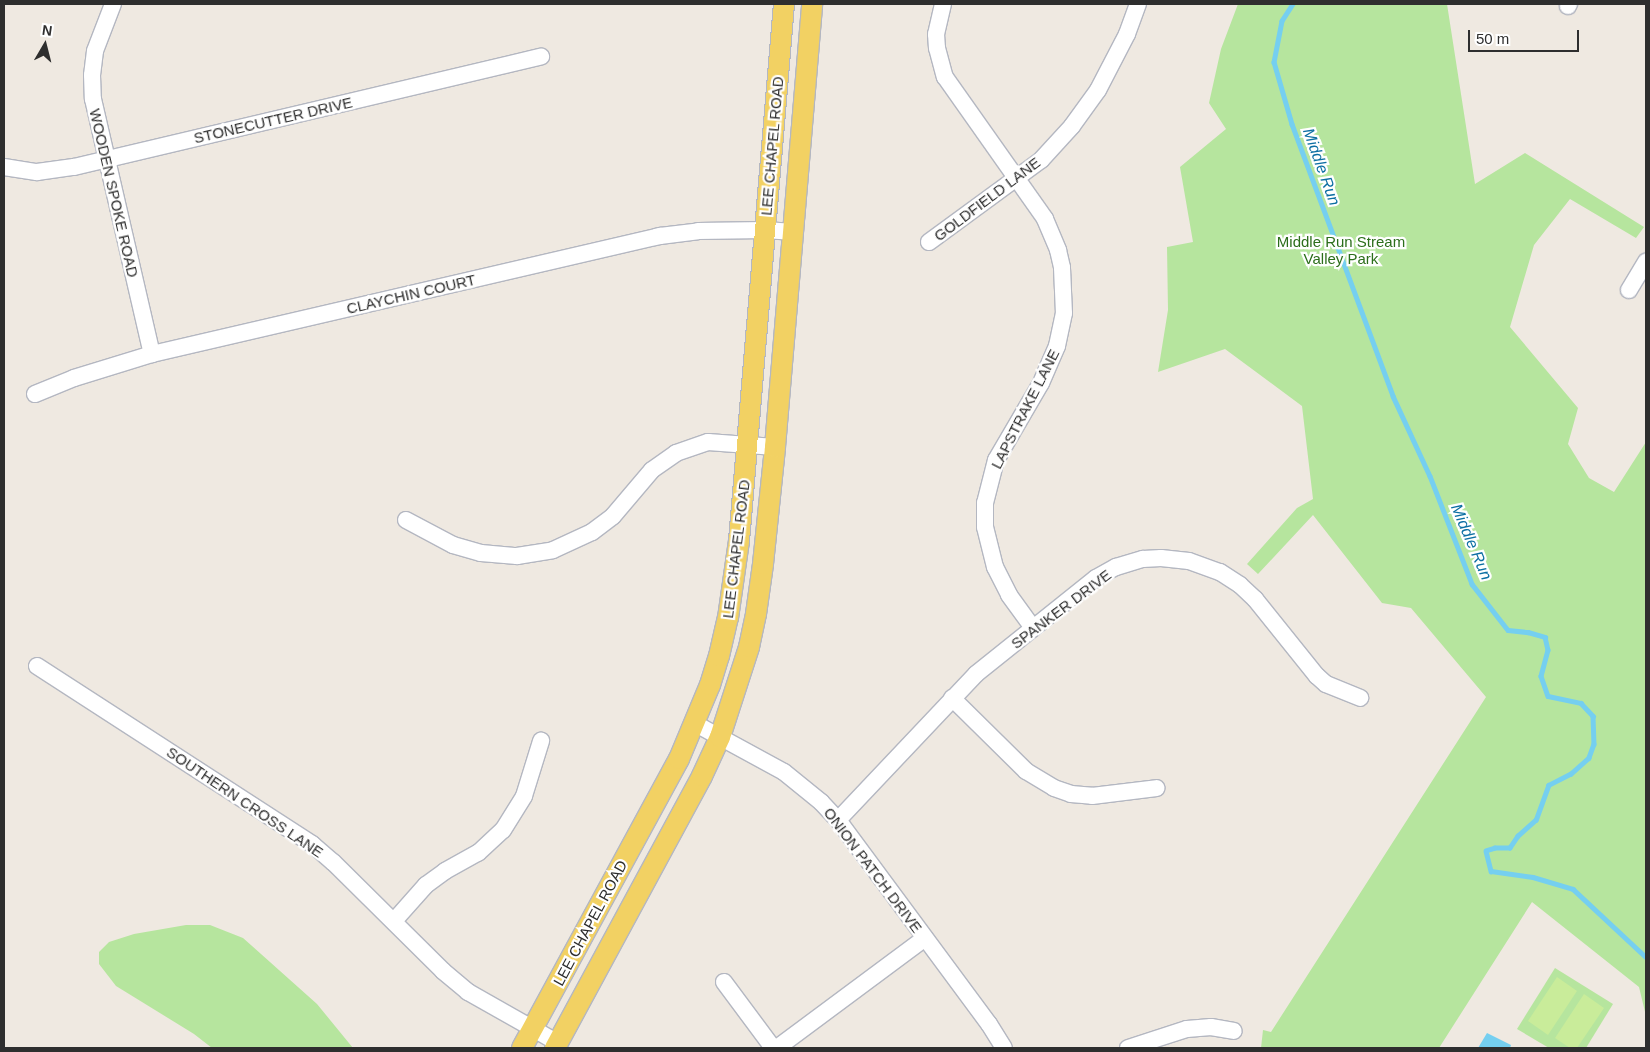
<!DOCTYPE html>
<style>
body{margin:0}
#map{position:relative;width:1650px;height:1052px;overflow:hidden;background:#efe9e1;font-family:Helvetica,sans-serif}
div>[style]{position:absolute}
.green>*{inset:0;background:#b6e59e}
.pitch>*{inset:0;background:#c9ec9a}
.water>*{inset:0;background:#75cff0}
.stream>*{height:4.5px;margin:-2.25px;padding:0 2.25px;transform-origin:2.25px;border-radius:2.25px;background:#75cff0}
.roads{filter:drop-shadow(1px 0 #b4b7c1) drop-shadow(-1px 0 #b4b7c1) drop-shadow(0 1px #b4b7c1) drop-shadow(0 -1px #b4b7c1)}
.minor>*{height:16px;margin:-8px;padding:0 8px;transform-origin:8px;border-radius:8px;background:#fff}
.major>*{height:20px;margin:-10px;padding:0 10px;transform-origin:10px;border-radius:10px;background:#f2d163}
span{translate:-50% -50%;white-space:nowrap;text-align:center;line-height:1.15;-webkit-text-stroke:4.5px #fff;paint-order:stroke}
.street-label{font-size:15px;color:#2e2e2e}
.park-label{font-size:15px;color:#2c6e1b}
.water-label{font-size:16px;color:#0d6fa3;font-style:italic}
.frame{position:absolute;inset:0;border:5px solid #2e2e2e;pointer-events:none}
.north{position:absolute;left:20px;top:20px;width:50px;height:50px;-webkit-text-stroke:4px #fff;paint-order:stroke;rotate:8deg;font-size:14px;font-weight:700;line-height:20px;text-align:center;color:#2e2e2e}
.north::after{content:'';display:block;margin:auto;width:18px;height:22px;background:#2e2e2e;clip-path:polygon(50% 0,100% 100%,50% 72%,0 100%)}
.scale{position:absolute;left:1468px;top:30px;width:111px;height:22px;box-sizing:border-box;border:2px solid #2e2e2e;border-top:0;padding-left:6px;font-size:15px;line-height:18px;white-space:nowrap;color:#2e2e2e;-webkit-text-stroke:4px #fff;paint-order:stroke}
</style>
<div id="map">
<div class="green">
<i style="clip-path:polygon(1238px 4px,1447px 4px,1475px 184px,1525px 153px,1644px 227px,1636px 238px,1570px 199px,1534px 245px,1510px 327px,1578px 408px,1568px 444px,1589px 478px,1614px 492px,1646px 442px,1646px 1016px,1639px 987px,1532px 902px,1439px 1048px,1261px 1048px,1263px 1030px,1271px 1032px,1486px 697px,1411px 608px,1382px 603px,1313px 515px,1258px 574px,1247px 564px,1297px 508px,1313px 499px,1302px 406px,1225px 349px,1158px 372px,1168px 310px,1167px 247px,1193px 242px,1180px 167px,1226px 129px,1209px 103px,1221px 49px)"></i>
<i style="clip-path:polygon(186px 925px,210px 925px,243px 938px,317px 1004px,353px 1048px,212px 1048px,194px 1034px,116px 986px,99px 964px,99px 952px,109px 942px,134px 934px)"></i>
<i style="clip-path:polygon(1555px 968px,1613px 1004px,1586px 1048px,1549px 1048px,1517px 1029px)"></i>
</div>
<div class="pitch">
<i style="clip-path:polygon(1557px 977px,1577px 991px,1548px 1035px,1528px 1021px)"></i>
<i style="clip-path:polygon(1584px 994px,1604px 1008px,1577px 1048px,1570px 1048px,1555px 1038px)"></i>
</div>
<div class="water">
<i style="clip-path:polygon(1487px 1033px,1511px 1045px,1510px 1048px,1478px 1048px)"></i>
</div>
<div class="stream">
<i style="left:1293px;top:4px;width:20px;rotate:123deg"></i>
<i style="left:1282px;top:21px;width:42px;rotate:101deg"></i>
<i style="left:1274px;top:62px;width:65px;rotate:73.8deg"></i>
<i style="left:1292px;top:124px;width:290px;rotate:69.6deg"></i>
<i style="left:1393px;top:396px;width:88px;rotate:65.2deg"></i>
<i style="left:1430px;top:476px;width:116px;rotate:68.7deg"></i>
<i style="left:1472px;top:584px;width:58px;rotate:52deg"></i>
<i style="left:1508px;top:630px;width:20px;rotate:6deg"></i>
<i style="left:1528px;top:632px;width:18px;rotate:16deg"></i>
<i style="left:1545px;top:637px;width:13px;rotate:77deg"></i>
<i style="left:1548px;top:650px;width:27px;rotate:105deg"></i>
<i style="left:1541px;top:676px;width:21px;rotate:71deg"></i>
<i style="left:1548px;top:696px;width:34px;rotate:12deg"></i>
<i style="left:1581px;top:703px;width:18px;rotate:47deg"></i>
<i style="left:1593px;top:716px;width:28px;rotate:88deg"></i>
<i style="left:1594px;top:744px;width:15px;rotate:110deg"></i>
<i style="left:1589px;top:758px;width:24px;rotate:138deg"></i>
<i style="left:1571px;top:774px;width:25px;rotate:153deg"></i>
<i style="left:1549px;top:785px;width:37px;rotate:110deg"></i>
<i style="left:1536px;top:820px;width:24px;rotate:138deg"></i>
<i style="left:1518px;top:836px;width:14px;rotate:124deg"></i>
<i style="left:1510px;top:848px;width:15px;rotate:180deg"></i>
<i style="left:1495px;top:848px;width:9px;rotate:162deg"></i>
<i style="left:1486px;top:851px;width:21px;rotate:76deg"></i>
<i style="left:1491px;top:871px;width:42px;rotate:8.1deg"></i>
<i style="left:1533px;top:877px;width:42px;rotate:16.7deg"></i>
<i style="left:1573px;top:889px;width:100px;rotate:43deg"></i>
</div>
<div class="roads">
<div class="minor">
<i style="left:113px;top:4px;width:50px;rotate:111deg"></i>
<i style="left:95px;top:51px;width:24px;rotate:97deg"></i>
<i style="left:92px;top:75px;width:24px;rotate:88deg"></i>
<i style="left:93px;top:99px;width:262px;rotate:77deg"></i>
<i style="left:943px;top:4px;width:31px;rotate:103deg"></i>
<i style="left:936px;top:34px;width:14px;rotate:86deg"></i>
<i style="left:937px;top:48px;width:30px;rotate:75deg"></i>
<i style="left:945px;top:77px;width:174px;rotate:54.8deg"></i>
<i style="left:1045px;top:219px;width:34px;rotate:67deg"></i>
<i style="left:1058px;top:250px;width:18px;rotate:77deg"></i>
<i style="left:1062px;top:268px;width:45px;rotate:87.5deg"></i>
<i style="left:1064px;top:313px;width:34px;rotate:102deg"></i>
<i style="left:1057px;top:346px;width:40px;rotate:113.4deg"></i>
<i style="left:1041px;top:383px;width:89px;rotate:120.3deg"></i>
<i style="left:996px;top:460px;width:44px;rotate:104.3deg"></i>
<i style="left:985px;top:503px;width:24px;rotate:90deg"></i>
<i style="left:985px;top:527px;width:41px;rotate:76deg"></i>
<i style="left:995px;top:567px;width:31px;rotate:63deg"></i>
<i style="left:1009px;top:595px;width:41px;rotate:54deg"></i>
<i style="left:1568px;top:6px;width:2px;rotate:-63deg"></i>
<i style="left:4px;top:167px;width:33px;rotate:9deg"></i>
<i style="left:37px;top:172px;width:37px;rotate:-8deg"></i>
<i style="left:74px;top:167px;width:480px;rotate:-13.3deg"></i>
<i style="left:929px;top:242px;width:139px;rotate:-36.2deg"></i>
<i style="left:1041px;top:160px;width:46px;rotate:-47.6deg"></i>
<i style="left:1072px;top:126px;width:44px;rotate:-54.2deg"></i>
<i style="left:1098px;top:90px;width:63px;rotate:-62.6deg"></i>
<i style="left:1127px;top:34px;width:32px;rotate:-70deg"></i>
<i style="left:1629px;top:290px;width:33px;rotate:-59deg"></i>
<i style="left:35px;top:394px;width:42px;rotate:-22.3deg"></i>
<i style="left:74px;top:378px;width:82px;rotate:-17.1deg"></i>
<i style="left:152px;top:354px;width:522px;rotate:-13.08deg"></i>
<i style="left:660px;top:236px;width:38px;rotate:-7deg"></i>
<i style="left:698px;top:231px;width:67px;rotate:-0.9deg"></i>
<i style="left:765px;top:230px;width:29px;rotate:4deg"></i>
<i style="left:406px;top:520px;width:53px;rotate:28deg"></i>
<i style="left:453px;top:545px;width:29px;rotate:16deg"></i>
<i style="left:481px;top:553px;width:36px;rotate:5deg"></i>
<i style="left:517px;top:556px;width:36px;rotate:-9deg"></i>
<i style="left:553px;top:550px;width:43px;rotate:-24.8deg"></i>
<i style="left:592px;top:532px;width:26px;rotate:-37deg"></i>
<i style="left:613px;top:516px;width:60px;rotate:-49.7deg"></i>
<i style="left:652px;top:470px;width:29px;rotate:-35deg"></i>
<i style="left:676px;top:453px;width:34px;rotate:-19deg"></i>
<i style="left:708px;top:442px;width:67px;rotate:4.3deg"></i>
<i style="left:37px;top:666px;width:328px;rotate:32.9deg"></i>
<i style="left:312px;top:844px;width:28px;rotate:41deg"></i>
<i style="left:333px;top:862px;width:155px;rotate:44.7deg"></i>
<i style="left:443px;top:971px;width:33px;rotate:40deg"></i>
<i style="left:468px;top:992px;width:103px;rotate:29.5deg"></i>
<i style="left:952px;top:698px;width:104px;rotate:44.6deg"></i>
<i style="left:1026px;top:771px;width:33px;rotate:31deg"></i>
<i style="left:1054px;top:788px;width:18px;rotate:19deg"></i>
<i style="left:1071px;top:794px;width:21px;rotate:5deg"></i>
<i style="left:1092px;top:796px;width:65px;rotate:-7deg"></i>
<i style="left:694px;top:723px;width:102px;rotate:28.6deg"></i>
<i style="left:784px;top:772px;width:48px;rotate:39deg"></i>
<i style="left:821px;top:802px;width:25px;rotate:47deg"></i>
<i style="left:838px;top:820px;width:254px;rotate:53.5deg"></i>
<i style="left:989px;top:1024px;width:28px;rotate:58deg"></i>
<i style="left:838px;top:820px;width:201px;rotate:-46.6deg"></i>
<i style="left:976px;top:674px;width:154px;rotate:-38.7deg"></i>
<i style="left:1096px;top:578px;width:23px;rotate:-29deg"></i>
<i style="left:1116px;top:567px;width:28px;rotate:-17deg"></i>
<i style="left:1143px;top:559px;width:18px;rotate:-3deg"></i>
<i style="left:1161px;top:558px;width:28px;rotate:6deg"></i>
<i style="left:1189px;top:561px;width:33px;rotate:20deg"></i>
<i style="left:1220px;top:572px;width:24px;rotate:33deg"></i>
<i style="left:1240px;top:585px;width:21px;rotate:43deg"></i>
<i style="left:1255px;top:599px;width:99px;rotate:51.2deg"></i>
<i style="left:1317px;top:676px;width:12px;rotate:42deg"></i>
<i style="left:1326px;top:684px;width:37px;rotate:22deg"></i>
<i style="left:394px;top:921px;width:48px;rotate:-48.4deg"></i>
<i style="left:426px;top:885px;width:24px;rotate:-36deg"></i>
<i style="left:445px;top:871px;width:38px;rotate:-29deg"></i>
<i style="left:478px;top:853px;width:34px;rotate:-43deg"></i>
<i style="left:503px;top:830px;width:40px;rotate:-58deg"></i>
<i style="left:524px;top:796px;width:58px;rotate:-72.8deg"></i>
<i style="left:724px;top:982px;width:82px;rotate:53.4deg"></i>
<i style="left:777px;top:1048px;width:184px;rotate:-36.6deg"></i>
<i style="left:1128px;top:1048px;width:62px;rotate:-17.9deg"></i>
<i style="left:1187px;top:1029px;width:24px;rotate:-5deg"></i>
<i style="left:1211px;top:1027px;width:23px;rotate:10deg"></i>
</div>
<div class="major">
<i style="left:522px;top:1048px;width:329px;rotate:-61.5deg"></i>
<i style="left:679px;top:759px;width:80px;rotate:-67.3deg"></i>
<i style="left:710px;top:685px;width:30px;rotate:-73deg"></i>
<i style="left:719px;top:656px;width:39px;rotate:-77deg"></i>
<i style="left:728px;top:618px;width:78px;rotate:-81.9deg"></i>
<i style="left:739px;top:541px;width:539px;rotate:-85.21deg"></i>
<i style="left:555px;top:1048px;width:309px;rotate:-61.6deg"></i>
<i style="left:702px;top:776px;width:43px;rotate:-65.2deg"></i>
<i style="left:720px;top:737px;width:95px;rotate:-72.1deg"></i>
<i style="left:749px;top:647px;width:34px;rotate:-78deg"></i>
<i style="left:756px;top:614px;width:50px;rotate:-82deg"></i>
<i style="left:763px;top:564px;width:118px;rotate:-84.1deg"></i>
<i style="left:775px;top:447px;width:445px;rotate:-85.2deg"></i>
</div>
</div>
<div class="street-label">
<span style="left:273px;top:120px;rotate:-13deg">STONECUTTER DRIVE</span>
<span style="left:772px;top:146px;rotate:-85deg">LEE CHAPEL ROAD</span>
<span style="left:114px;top:193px;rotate:77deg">WOODEN SPOKE ROAD</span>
<span style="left:987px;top:199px;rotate:-37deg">GOLDFIELD LANE</span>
<span style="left:411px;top:294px;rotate:-13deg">CLAYCHIN COURT</span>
<span style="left:1025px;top:409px;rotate:-63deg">LAPSTRAKE LANE</span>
<span style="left:736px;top:549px;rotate:-83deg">LEE CHAPEL ROAD</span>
<span style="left:1061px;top:609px;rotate:-37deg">SPANKER DRIVE</span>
<span style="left:245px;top:802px;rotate:34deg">SOUTHERN CROSS LANE</span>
<span style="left:873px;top:870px;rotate:53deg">ONION PATCH DRIVE</span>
<span style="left:590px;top:923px;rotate:-62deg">LEE CHAPEL ROAD</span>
</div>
<div class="park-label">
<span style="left:1341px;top:250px">Middle Run Stream<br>Valley Park</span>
</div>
<div class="water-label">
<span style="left:1321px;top:167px;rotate:70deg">Middle Run</span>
<span style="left:1471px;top:542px;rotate:67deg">Middle Run</span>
</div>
<div class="frame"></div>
<div class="north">N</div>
<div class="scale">50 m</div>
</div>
